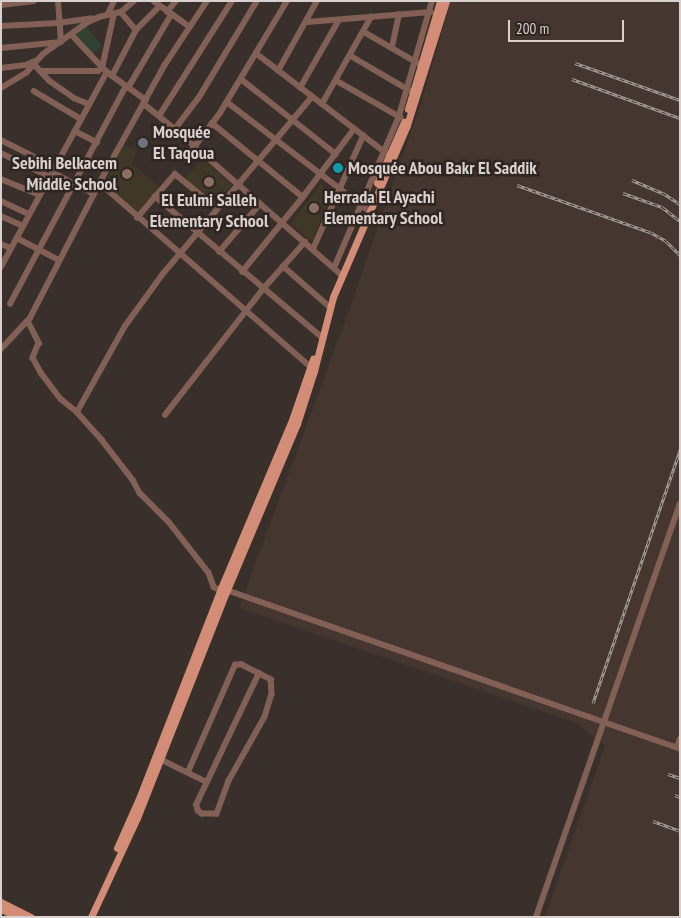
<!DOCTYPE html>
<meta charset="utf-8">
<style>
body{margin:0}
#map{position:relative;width:681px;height:918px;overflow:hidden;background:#392f2b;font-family:"PT Sans Narrow",sans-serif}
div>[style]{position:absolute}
.built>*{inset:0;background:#463630}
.education>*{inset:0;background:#3f3827}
.green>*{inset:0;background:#314132}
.minor>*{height:5.5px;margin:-2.75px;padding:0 2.75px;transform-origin:2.75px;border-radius:2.75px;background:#836055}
.major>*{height:7px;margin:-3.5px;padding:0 3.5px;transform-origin:3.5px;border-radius:3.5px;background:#d38d76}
.rail>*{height:3px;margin-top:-1.5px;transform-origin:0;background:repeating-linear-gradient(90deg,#2f2521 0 4px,#a9a19e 0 8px);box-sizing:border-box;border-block:1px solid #a9a19e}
.dots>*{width:14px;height:14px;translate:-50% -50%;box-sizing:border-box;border:2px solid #2f2521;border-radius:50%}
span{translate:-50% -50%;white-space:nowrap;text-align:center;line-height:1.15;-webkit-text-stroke:5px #2f2521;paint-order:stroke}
.poi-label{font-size:18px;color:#d8d1cf;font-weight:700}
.left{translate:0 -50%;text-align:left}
.right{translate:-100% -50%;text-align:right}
.frame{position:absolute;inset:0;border:2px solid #d8d1cf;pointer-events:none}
.scale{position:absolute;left:508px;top:20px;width:116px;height:22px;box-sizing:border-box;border:2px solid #d8d1cf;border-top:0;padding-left:6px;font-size:15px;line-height:18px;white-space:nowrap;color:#d8d1cf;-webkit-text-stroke:4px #2f2521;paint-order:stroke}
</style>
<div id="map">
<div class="built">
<i style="clip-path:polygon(451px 1px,680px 1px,680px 917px,545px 917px,605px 746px,577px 723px,239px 608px,348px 313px,421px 103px)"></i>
</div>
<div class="education">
<i style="clip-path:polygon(123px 145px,137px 151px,132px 164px,160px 188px,139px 213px,109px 190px,110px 169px)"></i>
<i style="clip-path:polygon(202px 159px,232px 185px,215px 205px,185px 179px)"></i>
<i style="clip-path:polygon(321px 184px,332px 193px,312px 242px,290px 224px)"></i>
</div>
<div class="green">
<i style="clip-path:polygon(86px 26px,102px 46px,91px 55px,74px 35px)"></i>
</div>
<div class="minor">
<i style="left:154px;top:1px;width:44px;rotate:35.8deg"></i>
<i style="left:1px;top:5px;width:33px;rotate:-7deg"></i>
<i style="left:121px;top:12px;width:23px;rotate:50deg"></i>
<i style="left:167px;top:12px;width:14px;rotate:-51deg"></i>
<i style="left:108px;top:14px;width:14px;rotate:-65deg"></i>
<i style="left:307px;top:22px;width:124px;rotate:-4.6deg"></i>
<i style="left:1px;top:26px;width:57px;rotate:-3deg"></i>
<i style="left:58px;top:23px;width:34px;rotate:-8deg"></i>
<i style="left:364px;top:32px;width:62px;rotate:29.9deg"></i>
<i style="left:72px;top:35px;width:51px;rotate:46.6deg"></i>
<i style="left:107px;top:72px;width:48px;rotate:35.7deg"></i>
<i style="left:392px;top:47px;width:33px;rotate:-78deg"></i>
<i style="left:1px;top:48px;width:60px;rotate:-5.7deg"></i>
<i style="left:61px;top:42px;width:41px;rotate:-94.2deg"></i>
<i style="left:257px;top:54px;width:163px;rotate:37.5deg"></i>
<i style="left:351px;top:56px;width:67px;rotate:30.4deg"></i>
<i style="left:34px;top:64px;width:23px;rotate:47deg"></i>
<i style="left:50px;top:81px;width:29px;rotate:35deg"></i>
<i style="left:74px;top:98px;width:16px;rotate:22deg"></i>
<i style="left:1px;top:68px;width:25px;rotate:-7deg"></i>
<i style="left:26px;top:65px;width:10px;rotate:-24deg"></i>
<i style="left:40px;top:71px;width:58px"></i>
<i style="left:98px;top:71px;width:5px;rotate:-37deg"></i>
<i style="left:102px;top:68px;width:55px;rotate:-77.5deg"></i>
<i style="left:278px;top:71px;width:80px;rotate:-60.9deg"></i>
<i style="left:112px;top:76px;width:52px;rotate:-62.4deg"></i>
<i style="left:136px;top:30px;width:33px;rotate:-45deg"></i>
<i style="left:241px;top:79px;width:121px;rotate:38.3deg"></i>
<i style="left:337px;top:81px;width:73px;rotate:29.7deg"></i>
<i style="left:1px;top:88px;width:29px;rotate:-31deg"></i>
<i style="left:26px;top:73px;width:25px;rotate:-48deg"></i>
<i style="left:43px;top:54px;width:55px;rotate:-35.4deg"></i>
<i style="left:88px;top:22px;width:12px;rotate:-24deg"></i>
<i style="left:99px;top:17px;width:23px;rotate:-13deg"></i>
<i style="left:121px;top:12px;width:17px;rotate:-40deg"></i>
<i style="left:128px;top:88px;width:85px;rotate:-59.5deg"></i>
<i style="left:300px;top:88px;width:78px;rotate:-60.2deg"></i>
<i style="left:34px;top:91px;width:55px;rotate:30.8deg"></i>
<i style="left:227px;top:102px;width:179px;rotate:37.5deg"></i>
<i style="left:144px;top:104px;width:40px;rotate:39deg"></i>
<i style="left:175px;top:129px;width:222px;rotate:41.2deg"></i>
<i style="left:322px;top:104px;width:100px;rotate:-60.6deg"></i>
<i style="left:159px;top:116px;width:136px;rotate:-57.6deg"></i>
<i style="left:212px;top:123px;width:117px;rotate:39.1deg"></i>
<i style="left:175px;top:129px;width:38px;rotate:-53deg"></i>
<i style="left:198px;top:99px;width:114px;rotate:-59deg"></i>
<i style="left:75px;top:131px;width:25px;rotate:27deg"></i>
<i style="left:1px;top:140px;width:60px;rotate:26.6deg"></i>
<i style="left:1px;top:153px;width:55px;rotate:26.1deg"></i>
<i style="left:88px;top:159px;width:21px;rotate:28deg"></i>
<i style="left:185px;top:159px;width:58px;rotate:-52.7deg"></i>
<i style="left:220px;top:113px;width:131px;rotate:-59.1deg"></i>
<i style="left:52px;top:172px;width:47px;rotate:27.6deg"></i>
<i style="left:1px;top:179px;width:42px;rotate:22.3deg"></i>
<i style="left:100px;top:183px;width:283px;rotate:41.1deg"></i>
<i style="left:155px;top:196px;width:220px;rotate:40.2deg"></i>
<i style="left:1px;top:201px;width:31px;rotate:25deg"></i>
<i style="left:1px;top:216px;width:24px;rotate:24deg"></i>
<i style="left:137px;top:218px;width:58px;rotate:-49.2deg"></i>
<i style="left:175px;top:174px;width:55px;rotate:39.1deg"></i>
<i style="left:17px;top:238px;width:47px;rotate:27.6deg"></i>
<i style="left:1px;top:244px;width:11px;rotate:22deg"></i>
<i style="left:313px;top:249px;width:124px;rotate:-66.1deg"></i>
<i style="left:219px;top:252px;width:63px;rotate:-49.5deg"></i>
<i style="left:283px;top:266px;width:62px;rotate:41.1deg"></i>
<i style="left:1px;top:267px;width:222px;rotate:-61.5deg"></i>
<i style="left:334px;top:268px;width:165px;rotate:-66.8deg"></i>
<i style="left:399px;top:116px;width:120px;rotate:-74deg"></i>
<i style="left:242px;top:272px;width:97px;rotate:-50.9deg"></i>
<i style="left:303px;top:197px;width:85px;rotate:-53.1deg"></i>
<i style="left:10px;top:304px;width:247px;rotate:-62deg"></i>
<i style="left:28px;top:321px;width:25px;rotate:63deg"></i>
<i style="left:39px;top:343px;width:16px;rotate:112deg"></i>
<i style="left:33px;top:358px;width:18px;rotate:61deg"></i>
<i style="left:42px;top:374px;width:31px;rotate:53deg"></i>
<i style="left:61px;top:399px;width:21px;rotate:39deg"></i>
<i style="left:77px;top:412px;width:38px;rotate:48deg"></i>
<i style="left:102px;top:440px;width:51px;rotate:52.2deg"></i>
<i style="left:133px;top:480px;width:15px;rotate:62deg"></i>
<i style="left:140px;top:493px;width:41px;rotate:45deg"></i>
<i style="left:169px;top:522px;width:65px;rotate:51.9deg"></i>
<i style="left:209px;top:573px;width:15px;rotate:70deg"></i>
<i style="left:214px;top:587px;width:7px;rotate:27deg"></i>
<i style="left:1px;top:349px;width:42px;rotate:-46.9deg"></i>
<i style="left:30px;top:318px;width:168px;rotate:-62.7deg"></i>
<i style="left:107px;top:169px;width:118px;rotate:-61deg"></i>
<i style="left:164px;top:66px;width:78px;rotate:-56.5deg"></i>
<i style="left:77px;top:412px;width:98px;rotate:-60.8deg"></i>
<i style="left:125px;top:326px;width:63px;rotate:-54deg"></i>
<i style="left:162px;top:275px;width:233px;rotate:-49.9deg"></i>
<i style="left:165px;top:415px;width:160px;rotate:-52.1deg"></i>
<i style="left:263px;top:289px;width:63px;rotate:-48.2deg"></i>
<i style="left:224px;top:589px;width:483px;rotate:19.3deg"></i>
<i style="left:677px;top:748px;width:9px;rotate:-72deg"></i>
<i style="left:160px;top:759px;width:52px;rotate:26.1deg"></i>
<i style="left:188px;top:772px;width:117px;rotate:-66.3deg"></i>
<i style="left:235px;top:665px;width:6px;rotate:-9deg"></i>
<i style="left:241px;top:664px;width:34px;rotate:27deg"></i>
<i style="left:271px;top:679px;width:15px;rotate:86deg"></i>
<i style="left:272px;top:694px;width:24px;rotate:107deg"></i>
<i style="left:265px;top:717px;width:73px;rotate:119.4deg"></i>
<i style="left:229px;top:781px;width:35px;rotate:110deg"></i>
<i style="left:217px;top:814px;width:15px;rotate:180deg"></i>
<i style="left:202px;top:814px;width:5px;rotate:-143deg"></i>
<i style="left:198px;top:811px;width:6px;rotate:-108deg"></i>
<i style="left:196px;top:805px;width:146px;rotate:-64.5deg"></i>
<i style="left:536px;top:917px;width:437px;rotate:-70.8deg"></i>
</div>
<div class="major">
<i style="left:408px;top:109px;width:113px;rotate:-73.5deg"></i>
<i style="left:377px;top:183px;width:67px;rotate:-66.1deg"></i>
<i style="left:117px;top:848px;width:57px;rotate:-66.1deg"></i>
<i style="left:140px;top:796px;width:223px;rotate:-68.7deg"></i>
<i style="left:221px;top:588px;width:182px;rotate:-67.1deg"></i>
<i style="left:292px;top:420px;width:65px;rotate:-71deg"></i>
<i style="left:1px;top:902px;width:34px;rotate:27deg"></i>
<i style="left:1px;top:909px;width:19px;rotate:25deg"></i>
<i style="left:91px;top:917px;width:109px;rotate:-65.1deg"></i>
<i style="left:137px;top:818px;width:232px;rotate:-68.5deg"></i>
<i style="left:222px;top:602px;width:193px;rotate:-67.2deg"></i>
<i style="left:297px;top:424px;width:56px;rotate:-72.2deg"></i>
<i style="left:314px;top:371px;width:76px;rotate:-75.6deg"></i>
<i style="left:333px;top:297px;width:187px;rotate:-66.7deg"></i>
<i style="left:407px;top:125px;width:130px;rotate:-72.5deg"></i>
</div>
<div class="rail">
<i style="left:575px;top:63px;width:111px;rotate:19.4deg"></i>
<i style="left:572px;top:79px;width:115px;rotate:19.9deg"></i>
<i style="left:632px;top:180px;width:34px;rotate:23deg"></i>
<i style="left:663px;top:193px;width:20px;rotate:33deg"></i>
<i style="left:517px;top:185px;width:141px;rotate:19.5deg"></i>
<i style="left:650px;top:232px;width:18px;rotate:29deg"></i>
<i style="left:666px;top:241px;width:20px;rotate:45deg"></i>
<i style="left:623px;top:193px;width:41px;rotate:19.7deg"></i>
<i style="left:662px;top:207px;width:23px;rotate:38deg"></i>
<i style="left:593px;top:703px;width:268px;rotate:-71deg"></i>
<i style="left:668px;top:774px;width:13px;rotate:18deg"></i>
<i style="left:675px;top:795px;width:5px;rotate:22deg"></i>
<i style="left:653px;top:821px;width:29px;rotate:20deg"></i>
</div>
<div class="dots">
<i style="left:143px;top:143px;background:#6b7280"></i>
<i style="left:338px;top:168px;background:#0f9aa8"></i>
<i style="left:127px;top:174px;background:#8d6e63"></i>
<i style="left:209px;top:182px;background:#8d6e63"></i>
<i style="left:314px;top:208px;background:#8d6e63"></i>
</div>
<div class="poi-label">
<span class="left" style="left:153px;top:143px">Mosquée<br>El Taqoua</span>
<span class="right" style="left:117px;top:174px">Sebihi Belkacem<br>Middle School</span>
<span class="left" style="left:348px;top:168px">Mosquée Abou Bakr El Saddik</span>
<span class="left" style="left:324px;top:208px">Herrada El Ayachi<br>Elementary School</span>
<span style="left:209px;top:211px">El Eulmi Salleh<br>Elementary School</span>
</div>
<div class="frame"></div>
<div class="scale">200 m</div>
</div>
